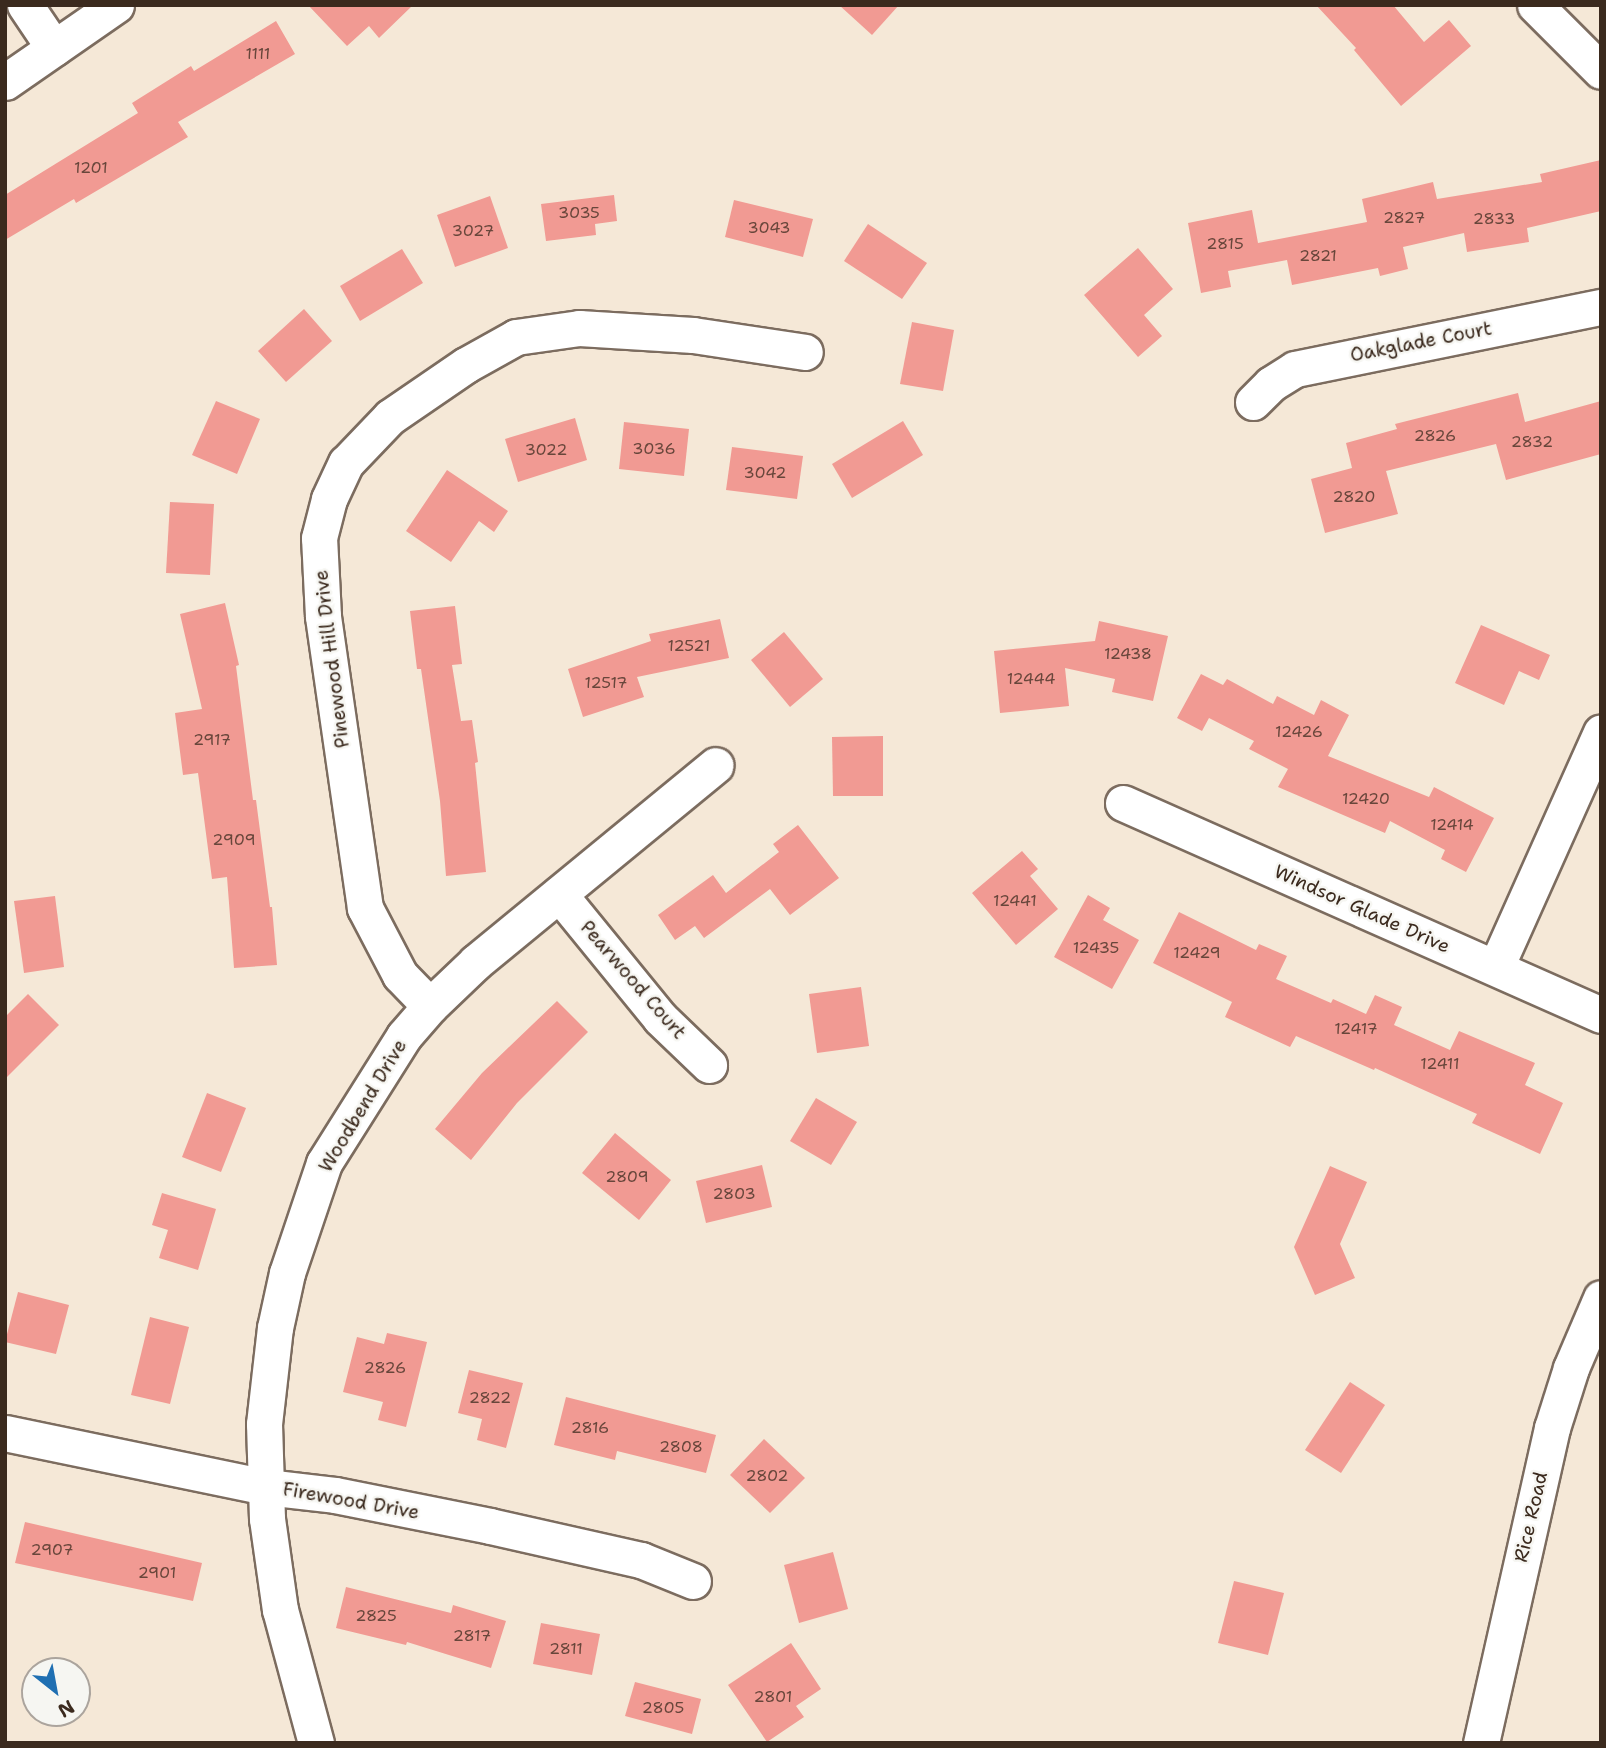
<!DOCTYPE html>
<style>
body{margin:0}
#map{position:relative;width:1606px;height:1748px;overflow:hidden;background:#f5e8d7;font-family:"Shantell Sans",sans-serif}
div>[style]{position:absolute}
.building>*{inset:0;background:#f19a93}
.roads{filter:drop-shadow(2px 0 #7c6c5f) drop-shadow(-2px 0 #7c6c5f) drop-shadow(0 2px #7c6c5f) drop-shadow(0 -2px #7c6c5f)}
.minor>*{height:35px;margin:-17.5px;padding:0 17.5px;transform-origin:17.5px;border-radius:17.5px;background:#fff}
span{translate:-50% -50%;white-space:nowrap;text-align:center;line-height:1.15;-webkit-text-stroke:5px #f6f6f2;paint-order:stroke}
.number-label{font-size:16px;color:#68463b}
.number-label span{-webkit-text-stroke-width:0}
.street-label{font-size:19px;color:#3b2a1e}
.frame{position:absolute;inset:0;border:7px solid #3b2a1e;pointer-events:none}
.north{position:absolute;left:21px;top:1657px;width:70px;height:70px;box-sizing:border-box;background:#f6f6f2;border:2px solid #aba49d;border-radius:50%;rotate:149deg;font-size:19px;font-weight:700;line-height:28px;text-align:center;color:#3b2a1e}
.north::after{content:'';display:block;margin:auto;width:24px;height:32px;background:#1f6fb2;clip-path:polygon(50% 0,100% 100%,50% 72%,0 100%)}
</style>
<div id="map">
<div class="building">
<i style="clip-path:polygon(308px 5px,413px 5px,379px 38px,369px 26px,347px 46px)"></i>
<i style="clip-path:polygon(839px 5px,899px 5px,872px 35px)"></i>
<i style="clip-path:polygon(1316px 5px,1393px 5px,1424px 42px,1449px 20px,1471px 46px,1401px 106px,1354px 50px,1356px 48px)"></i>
<i style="clip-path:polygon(276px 21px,295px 54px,178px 122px,188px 137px,76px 203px,74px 199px,5px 240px,5px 195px,138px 113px,132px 103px,191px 66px,194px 71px)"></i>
<i style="clip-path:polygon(1601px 160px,1601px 211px,1527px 228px,1529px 242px,1467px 252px,1464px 233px,1403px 247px,1408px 269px,1380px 276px,1378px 268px,1292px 285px,1287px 260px,1228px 271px,1231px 287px,1201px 293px,1188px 223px,1252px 210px,1258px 243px,1367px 222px,1362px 199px,1433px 182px,1437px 199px,1542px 182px,1540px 174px)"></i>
<i style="clip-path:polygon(614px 195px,617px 221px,595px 224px,596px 235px,546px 241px,541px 204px)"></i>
<i style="clip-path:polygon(490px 196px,508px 248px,455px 267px,437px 215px)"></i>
<i style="clip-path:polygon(734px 200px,813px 219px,803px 257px,725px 237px)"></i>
<i style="clip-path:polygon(868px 224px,927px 263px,902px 299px,844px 261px)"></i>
<i style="clip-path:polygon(1138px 248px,1173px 289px,1144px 315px,1162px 336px,1138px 357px,1084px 295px)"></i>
<i style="clip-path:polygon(402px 249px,423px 283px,360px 321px,340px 286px)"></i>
<i style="clip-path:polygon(304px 309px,332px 341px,286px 382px,258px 351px)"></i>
<i style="clip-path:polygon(912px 322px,954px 330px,943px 391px,900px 384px)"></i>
<i style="clip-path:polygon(1518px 393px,1525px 422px,1601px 401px,1601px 454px,1506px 480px,1496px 444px,1386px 471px,1398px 514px,1325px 533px,1311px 479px,1352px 468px,1346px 443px,1397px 429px,1395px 424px)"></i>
<i style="clip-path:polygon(216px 401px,260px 419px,237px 474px,192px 455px)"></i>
<i style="clip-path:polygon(575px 418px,587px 460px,518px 482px,505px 439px)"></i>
<i style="clip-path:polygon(903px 421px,923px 455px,852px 498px,832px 464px)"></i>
<i style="clip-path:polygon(624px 422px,689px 429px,684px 476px,619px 469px)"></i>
<i style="clip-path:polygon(732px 447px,803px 456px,797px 499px,726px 490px)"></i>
<i style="clip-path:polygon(447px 470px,508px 511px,494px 532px,479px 521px,451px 562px,406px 531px)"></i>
<i style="clip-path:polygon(170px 502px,214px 504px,210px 575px,166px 573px)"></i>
<i style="clip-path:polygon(225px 603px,239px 665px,236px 666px,253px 800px,256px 800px,270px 907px,272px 907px,277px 965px,234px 968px,227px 877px,212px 879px,198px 773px,183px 775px,175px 713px,202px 709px,180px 614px)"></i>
<i style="clip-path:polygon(455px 606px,462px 664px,452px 665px,461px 721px,472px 720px,478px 762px,475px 763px,486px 872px,446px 876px,440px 801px,421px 669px,417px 669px,410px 611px)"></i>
<i style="clip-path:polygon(720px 619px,729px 658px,637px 677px,644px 697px,583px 717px,568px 669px,651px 641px,649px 634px)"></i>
<i style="clip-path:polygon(1099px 621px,1168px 636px,1153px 701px,1112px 692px,1115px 679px,1065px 668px,1069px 706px,1000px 713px,994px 651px,1095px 641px)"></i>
<i style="clip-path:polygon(1481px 625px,1550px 655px,1539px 680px,1519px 671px,1504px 705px,1455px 683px)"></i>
<i style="clip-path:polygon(784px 632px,823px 679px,790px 707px,751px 660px)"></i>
<i style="clip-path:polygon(1201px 674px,1223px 685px,1227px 679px,1273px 704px,1277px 696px,1314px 715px,1321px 700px,1349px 715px,1328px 756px,1429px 797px,1434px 787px,1494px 818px,1466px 872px,1441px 859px,1445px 850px,1390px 821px,1385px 833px,1278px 787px,1288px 769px,1249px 749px,1254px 741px,1209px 718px,1202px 731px,1177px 718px)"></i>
<i style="clip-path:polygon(883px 736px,883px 796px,833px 796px,832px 737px)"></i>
<i style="clip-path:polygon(798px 825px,839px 878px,790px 915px,770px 889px,704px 938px,695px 926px,675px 940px,658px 915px,713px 875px,726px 893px,779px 852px,773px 844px)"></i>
<i style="clip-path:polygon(1022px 851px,1038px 869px,1030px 876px,1058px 909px,1016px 945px,972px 893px)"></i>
<i style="clip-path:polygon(1088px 895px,1110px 908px,1103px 920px,1139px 940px,1112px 989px,1054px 957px)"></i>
<i style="clip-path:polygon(55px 896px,64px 967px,24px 973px,14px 901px)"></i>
<i style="clip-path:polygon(1179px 912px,1256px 950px,1259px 944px,1287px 956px,1276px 979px,1331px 1003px,1333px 999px,1366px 1014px,1375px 995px,1402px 1007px,1394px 1025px,1450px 1050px,1459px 1031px,1535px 1063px,1525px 1085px,1563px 1103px,1540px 1154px,1472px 1123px,1477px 1114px,1375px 1068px,1374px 1070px,1296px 1036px,1290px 1047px,1225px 1017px,1232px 1002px,1153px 963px)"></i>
<i style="clip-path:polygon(861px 987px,869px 1046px,817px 1053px,809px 994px)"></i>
<i style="clip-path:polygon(28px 994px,59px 1025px,5px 1079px,5px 1017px)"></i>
<i style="clip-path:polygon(557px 1001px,588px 1032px,517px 1103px,471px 1160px,435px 1129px,482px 1073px)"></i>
<i style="clip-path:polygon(207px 1093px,246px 1108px,221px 1172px,182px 1157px)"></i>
<i style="clip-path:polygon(816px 1098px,857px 1122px,831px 1165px,790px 1141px)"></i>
<i style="clip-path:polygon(615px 1133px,671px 1180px,639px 1220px,582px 1173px)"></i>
<i style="clip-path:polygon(762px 1165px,772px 1207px,706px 1223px,696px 1181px)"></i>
<i style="clip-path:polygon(1330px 1166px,1367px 1182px,1340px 1244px,1355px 1278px,1315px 1295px,1294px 1247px)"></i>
<i style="clip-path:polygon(162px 1193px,216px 1209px,198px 1270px,159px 1258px,168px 1230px,152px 1225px)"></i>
<i style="clip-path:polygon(18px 1292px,69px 1305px,56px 1354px,5px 1342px)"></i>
<i style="clip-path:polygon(150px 1317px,189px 1327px,170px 1404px,131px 1395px)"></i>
<i style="clip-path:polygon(387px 1333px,427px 1342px,406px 1427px,378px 1420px,383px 1402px,343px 1392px,357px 1337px,384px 1344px)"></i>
<i style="clip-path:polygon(469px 1370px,523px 1383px,506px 1448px,477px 1440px,482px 1419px,458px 1413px)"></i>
<i style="clip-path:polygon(1350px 1382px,1385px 1405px,1341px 1473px,1305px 1450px)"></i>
<i style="clip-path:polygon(566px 1397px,716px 1435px,706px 1473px,617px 1451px,615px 1460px,554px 1445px)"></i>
<i style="clip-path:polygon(764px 1439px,805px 1478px,770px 1513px,730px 1475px)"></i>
<i style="clip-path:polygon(25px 1522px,202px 1563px,193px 1601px,15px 1563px)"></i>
<i style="clip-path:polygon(833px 1552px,848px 1609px,799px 1623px,784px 1565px)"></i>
<i style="clip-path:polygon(1234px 1581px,1284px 1593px,1268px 1655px,1218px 1643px)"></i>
<i style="clip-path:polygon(346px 1587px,451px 1613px,453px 1605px,506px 1621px,491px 1668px,407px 1642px,406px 1645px,336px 1628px)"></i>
<i style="clip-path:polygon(541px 1623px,600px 1634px,592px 1675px,533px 1664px)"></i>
<i style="clip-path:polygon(791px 1643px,821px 1689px,796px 1706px,804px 1717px,767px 1742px,728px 1685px)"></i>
<i style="clip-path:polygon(635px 1682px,701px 1699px,692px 1734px,625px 1716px)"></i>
</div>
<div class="roads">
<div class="minor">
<i style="left:25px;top:5px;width:52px;rotate:56deg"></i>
<i style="left:1535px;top:5px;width:93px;rotate:45deg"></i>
<i style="left:5px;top:82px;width:135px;rotate:-34.7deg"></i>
<i style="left:1253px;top:402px;width:25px;rotate:-45deg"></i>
<i style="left:1271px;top:384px;width:28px;rotate:-32deg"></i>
<i style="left:1295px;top:369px;width:312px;rotate:-11.5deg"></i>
<i style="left:1123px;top:803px;width:523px;rotate:23.92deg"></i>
<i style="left:559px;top:894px;width:160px;rotate:50.8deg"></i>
<i style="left:660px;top:1018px;width:68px;rotate:43.8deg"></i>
<i style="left:1496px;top:967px;width:257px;rotate:-65.9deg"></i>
<i style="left:430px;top:1006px;width:43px;rotate:-134.1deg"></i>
<i style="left:400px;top:975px;width:76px;rotate:-117.6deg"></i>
<i style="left:365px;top:908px;width:295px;rotate:-98.2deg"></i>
<i style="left:323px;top:616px;width:78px;rotate:-92.9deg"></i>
<i style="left:319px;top:538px;width:40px;rotate:-75.6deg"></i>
<i style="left:329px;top:499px;width:40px;rotate:-65deg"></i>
<i style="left:346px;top:463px;width:64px;rotate:-46.3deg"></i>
<i style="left:390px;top:417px;width:92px;rotate:-34.4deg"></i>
<i style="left:466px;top:365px;width:57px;rotate:-29.2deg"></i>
<i style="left:516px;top:337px;width:64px;rotate:-8.1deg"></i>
<i style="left:579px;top:328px;width:114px;rotate:3.5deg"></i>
<i style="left:693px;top:335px;width:113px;rotate:8.6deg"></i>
<i style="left:5px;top:1433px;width:267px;rotate:11.7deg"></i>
<i style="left:266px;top:1487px;width:69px;rotate:6.6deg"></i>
<i style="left:335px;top:1495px;width:158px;rotate:11.3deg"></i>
<i style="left:490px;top:1526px;width:155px;rotate:12.7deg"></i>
<i style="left:641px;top:1560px;width:56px;rotate:22deg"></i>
<i style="left:316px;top:1743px;width:138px;rotate:-105.1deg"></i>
<i style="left:280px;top:1610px;width:92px;rotate:-98.1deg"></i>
<i style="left:267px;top:1519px;width:95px;rotate:-91.8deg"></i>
<i style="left:264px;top:1424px;width:97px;rotate:-83.5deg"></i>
<i style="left:275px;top:1328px;width:56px;rotate:-77.7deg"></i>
<i style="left:287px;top:1273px;width:116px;rotate:-71.4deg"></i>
<i style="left:324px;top:1163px;width:150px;rotate:-57.8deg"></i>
<i style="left:404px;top:1036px;width:40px;rotate:-49deg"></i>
<i style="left:430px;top:1006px;width:64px;rotate:-43.7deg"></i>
<i style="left:476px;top:962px;width:310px;rotate:-39.4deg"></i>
<i style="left:1481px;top:1743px;width:323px;rotate:-77.3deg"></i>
<i style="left:1552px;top:1428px;width:63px;rotate:-72.4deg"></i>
<i style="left:1571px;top:1368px;width:76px;rotate:-66.8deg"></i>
</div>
</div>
<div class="number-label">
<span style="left:258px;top:54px">1111</span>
<span style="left:91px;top:168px">1201</span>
<span style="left:579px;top:213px">3035</span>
<span style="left:1404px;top:218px">2827</span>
<span style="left:1494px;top:219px">2833</span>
<span style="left:769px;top:228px">3043</span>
<span style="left:473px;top:231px">3027</span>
<span style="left:1225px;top:244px">2815</span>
<span style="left:1318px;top:256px">2821</span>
<span style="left:1435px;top:436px">2826</span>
<span style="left:1532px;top:442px">2832</span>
<span style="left:654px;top:449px">3036</span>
<span style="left:546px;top:450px">3022</span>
<span style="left:765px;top:473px">3042</span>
<span style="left:1354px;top:497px">2820</span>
<span style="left:689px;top:646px">12521</span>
<span style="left:1128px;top:654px">12438</span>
<span style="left:1031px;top:679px">12444</span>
<span style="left:606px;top:683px">12517</span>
<span style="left:1299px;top:732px">12426</span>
<span style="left:212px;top:740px">2917</span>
<span style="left:1366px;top:799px">12420</span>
<span style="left:1452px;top:825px">12414</span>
<span style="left:234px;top:840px">2909</span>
<span style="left:1015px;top:901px">12441</span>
<span style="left:1096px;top:948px">12435</span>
<span style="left:1197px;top:953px">12429</span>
<span style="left:1356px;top:1029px">12417</span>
<span style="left:1440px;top:1064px">12411</span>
<span style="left:627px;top:1177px">2809</span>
<span style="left:734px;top:1194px">2803</span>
<span style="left:385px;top:1368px">2826</span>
<span style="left:490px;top:1398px">2822</span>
<span style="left:590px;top:1428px">2816</span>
<span style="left:681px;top:1447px">2808</span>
<span style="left:767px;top:1476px">2802</span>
<span style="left:52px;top:1550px">2907</span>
<span style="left:157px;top:1573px">2901</span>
<span style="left:376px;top:1616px">2825</span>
<span style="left:472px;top:1636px">2817</span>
<span style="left:566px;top:1649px">2811</span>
<span style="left:773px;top:1697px">2801</span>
<span style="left:663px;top:1708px">2805</span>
</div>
<div class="street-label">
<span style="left:1421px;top:342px;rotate:-11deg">Oakglade Court</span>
<span style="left:332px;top:659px;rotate:-97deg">Pinewood Hill Drive</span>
<span style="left:1362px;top:909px;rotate:24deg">Windsor Glade Drive</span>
<span style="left:633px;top:980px;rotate:49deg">Pearwood Court</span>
<span style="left:363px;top:1106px;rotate:-59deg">Woodbend Drive</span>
<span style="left:351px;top:1501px;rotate:10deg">Firewood Drive</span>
<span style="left:1531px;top:1517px;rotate:-77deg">Rice Road</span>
</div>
<div class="frame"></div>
<div class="north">N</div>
</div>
